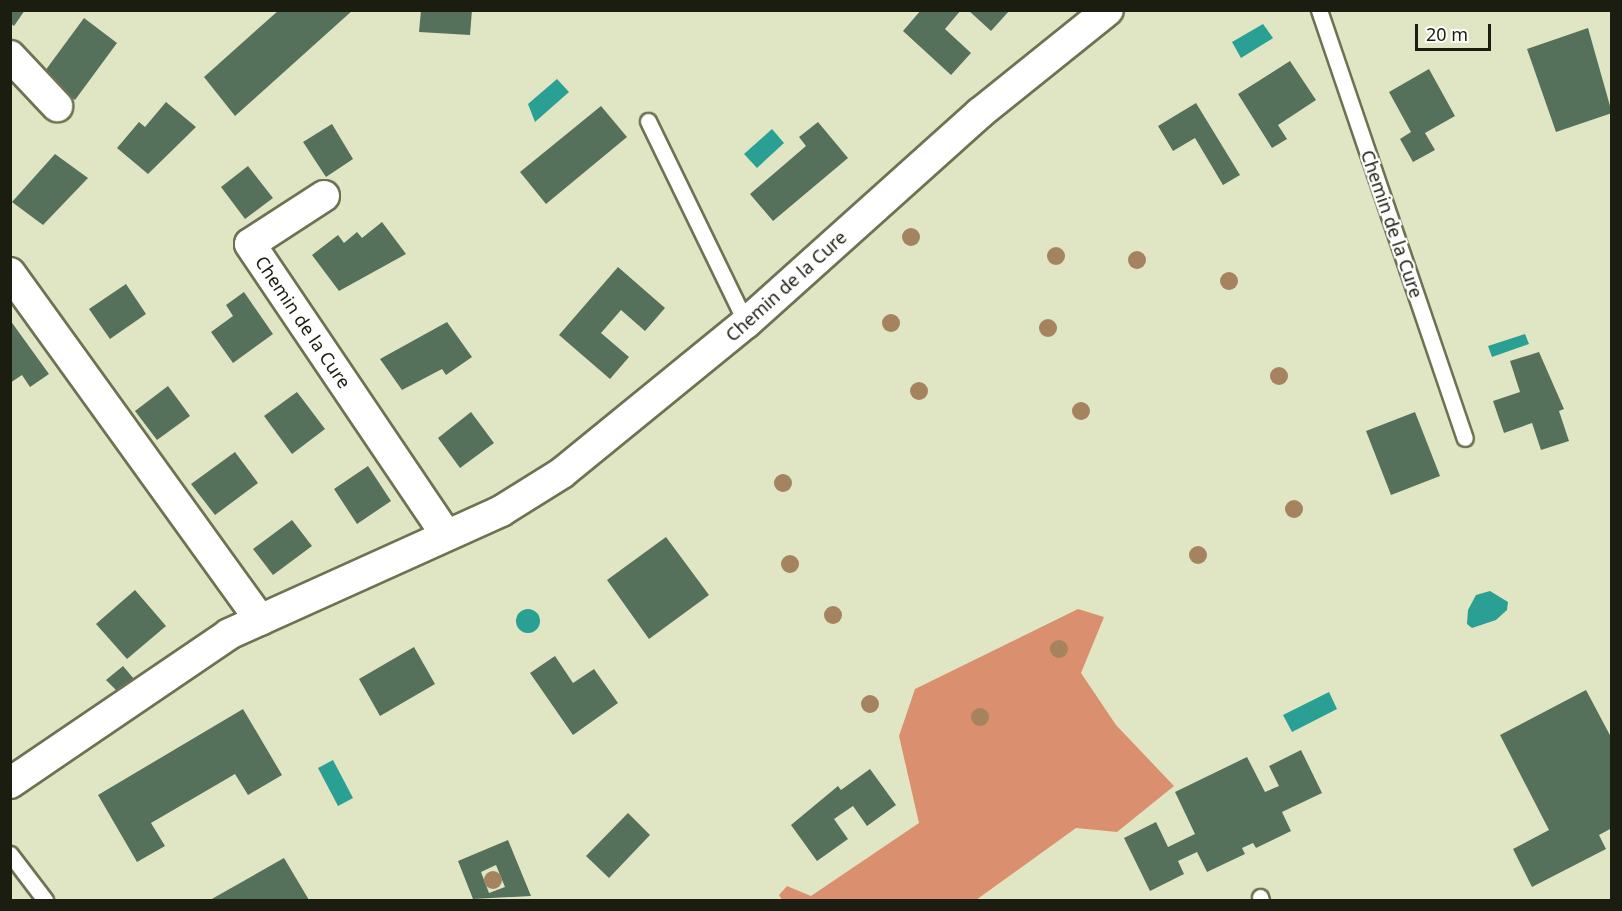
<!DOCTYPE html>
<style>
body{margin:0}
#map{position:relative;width:1622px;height:911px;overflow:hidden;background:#e0e6c3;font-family:"Noto Sans",sans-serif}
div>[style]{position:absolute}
.forest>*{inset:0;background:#da906e}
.water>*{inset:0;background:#2a9f94}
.round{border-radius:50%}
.building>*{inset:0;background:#56715b}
.roads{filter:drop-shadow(2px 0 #6d7253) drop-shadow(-2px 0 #6d7253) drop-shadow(0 2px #6d7253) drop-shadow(0 -2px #6d7253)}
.lane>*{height:15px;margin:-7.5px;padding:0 7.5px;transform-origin:7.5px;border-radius:7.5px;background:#fff}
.street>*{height:30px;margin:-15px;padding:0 15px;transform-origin:15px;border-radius:15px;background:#fff}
.trees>*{width:18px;height:18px;margin:-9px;border-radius:50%;background:#a5835e}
span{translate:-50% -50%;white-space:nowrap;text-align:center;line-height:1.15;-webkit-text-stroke:4.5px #fff;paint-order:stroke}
.street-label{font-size:18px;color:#1b1d10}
.frame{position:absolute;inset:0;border:12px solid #1b1d10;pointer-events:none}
.scale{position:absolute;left:1415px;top:24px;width:76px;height:27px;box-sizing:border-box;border:3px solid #1b1d10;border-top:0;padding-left:8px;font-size:18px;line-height:21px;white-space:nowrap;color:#1b1d10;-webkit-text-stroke:4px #fff;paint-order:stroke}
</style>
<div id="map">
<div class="forest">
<i style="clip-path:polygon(1078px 609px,1104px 617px,1081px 673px,1116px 725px,1174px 786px,1117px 832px,1076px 828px,976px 900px,782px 900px,779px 895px,787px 886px,811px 896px,919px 823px,899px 736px,915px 689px)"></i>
</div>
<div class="water">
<i style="clip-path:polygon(1263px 24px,1273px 38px,1241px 58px,1232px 42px)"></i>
<i style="clip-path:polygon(557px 79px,569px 92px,535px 122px,528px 104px)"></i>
<i style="clip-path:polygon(772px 129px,784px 143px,757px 168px,744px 154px)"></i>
<i style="clip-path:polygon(1525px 334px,1529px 344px,1492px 357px,1488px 346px)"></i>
<i style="clip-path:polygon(1490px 591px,1508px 602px,1507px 610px,1496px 620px,1472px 628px,1467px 624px,1468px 610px,1476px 595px)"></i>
<i class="round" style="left:516px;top:609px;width:24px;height:24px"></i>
<i style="clip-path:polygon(1329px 692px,1337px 709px,1292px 732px,1283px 715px)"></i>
<i style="clip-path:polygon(333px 760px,353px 798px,338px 806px,318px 768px)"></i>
</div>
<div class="building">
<i style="clip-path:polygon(10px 10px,25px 10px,14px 26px,10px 23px)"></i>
<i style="clip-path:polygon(279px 10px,353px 10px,235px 116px,204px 77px)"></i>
<i style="clip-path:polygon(421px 10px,472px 10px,470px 35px,419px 32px)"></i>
<i style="clip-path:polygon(921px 10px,961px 10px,945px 29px,971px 53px,951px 75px,903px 31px)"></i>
<i style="clip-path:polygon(968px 10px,1010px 10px,991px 31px)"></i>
<i style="clip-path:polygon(84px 18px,117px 43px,75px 100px,42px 75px)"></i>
<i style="clip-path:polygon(1588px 28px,1612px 113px,1556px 132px,1527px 49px)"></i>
<i style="clip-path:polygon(1290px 61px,1316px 100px,1278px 125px,1287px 139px,1272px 148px,1238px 94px)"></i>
<i style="clip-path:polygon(1429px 69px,1455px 116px,1425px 133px,1435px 150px,1413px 162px,1400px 139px,1411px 132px,1389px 92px)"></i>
<i style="clip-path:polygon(166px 102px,196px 127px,148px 174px,117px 148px,139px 122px,145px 127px)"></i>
<i style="clip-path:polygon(1196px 103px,1240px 175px,1223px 185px,1195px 138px,1173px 151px,1158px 126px)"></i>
<i style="clip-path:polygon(601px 106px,627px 137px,546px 204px,520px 172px)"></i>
<i style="clip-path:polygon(818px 122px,848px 158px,773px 221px,750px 194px,806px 146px,799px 137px)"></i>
<i style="clip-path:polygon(332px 124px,353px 159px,326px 177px,303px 142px)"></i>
<i style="clip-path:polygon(55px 154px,88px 178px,43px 225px,12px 202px)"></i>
<i style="clip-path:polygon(248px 166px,273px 198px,245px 219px,221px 187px)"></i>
<i style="clip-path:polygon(382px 222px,406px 254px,339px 291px,312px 255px,338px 235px,344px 243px,357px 232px,362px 238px)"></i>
<i style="clip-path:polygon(618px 267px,665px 308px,645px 331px,621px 310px,601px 333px,629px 357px,610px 379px,559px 335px)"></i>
<i style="clip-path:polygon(126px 284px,146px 314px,110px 339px,89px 309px)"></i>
<i style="clip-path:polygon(244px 292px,273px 334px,233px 363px,211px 332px,233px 316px,226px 305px)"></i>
<i style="clip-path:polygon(10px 320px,49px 374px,30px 387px,22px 375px,10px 383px)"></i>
<i style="clip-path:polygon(447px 322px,472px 357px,446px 375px,442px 369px,402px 390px,380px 359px)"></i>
<i style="clip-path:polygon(1539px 352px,1564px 409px,1559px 411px,1569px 441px,1541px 450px,1532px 423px,1504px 433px,1493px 401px,1520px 392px,1510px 361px)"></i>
<i style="clip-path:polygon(168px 386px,190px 416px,157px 440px,135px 411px)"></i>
<i style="clip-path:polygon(297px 392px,325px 429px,292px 454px,264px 416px)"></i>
<i style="clip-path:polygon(471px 412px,494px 443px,460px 468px,438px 438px)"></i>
<i style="clip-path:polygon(1415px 412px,1440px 476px,1391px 495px,1366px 431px)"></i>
<i style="clip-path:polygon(235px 452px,258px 483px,215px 515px,191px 484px)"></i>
<i style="clip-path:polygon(368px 466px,391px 501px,357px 524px,334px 489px)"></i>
<i style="clip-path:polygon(292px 520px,312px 546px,273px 575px,253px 549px)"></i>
<i style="clip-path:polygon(666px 537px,709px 595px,649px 639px,607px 580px)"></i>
<i style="clip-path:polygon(135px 590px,166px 626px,127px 659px,96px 624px)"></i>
<i style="clip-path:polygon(414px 647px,435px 684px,380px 716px,359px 679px)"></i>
<i style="clip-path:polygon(555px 656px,573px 683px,594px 669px,618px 703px,573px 735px,530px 673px)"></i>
<i style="clip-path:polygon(123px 666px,134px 679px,117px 691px,106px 680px)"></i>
<i style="clip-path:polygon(1586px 690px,1612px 739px,1612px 828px,1599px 835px,1606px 849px,1532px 887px,1513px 849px,1549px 830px,1500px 735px)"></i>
<i style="clip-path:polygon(243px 709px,282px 775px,248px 795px,235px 774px,151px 823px,165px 846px,137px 862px,98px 795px)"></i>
<i style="clip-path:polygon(1301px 750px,1322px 793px,1282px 812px,1291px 831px,1256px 848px,1253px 843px,1242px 848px,1245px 854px,1207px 872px,1197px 852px,1178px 861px,1184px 874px,1150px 891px,1124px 838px,1156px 822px,1168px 847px,1195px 834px,1175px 792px,1247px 757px,1265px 792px,1279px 786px,1269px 766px)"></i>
<i style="clip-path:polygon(870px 769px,896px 805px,867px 826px,853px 806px,834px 819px,848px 839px,817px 861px,791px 825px,838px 786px,841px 790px)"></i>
<i style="clip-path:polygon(628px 813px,650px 835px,609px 878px,586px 856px)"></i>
<i style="clip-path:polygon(evenodd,508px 840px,531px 896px,473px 899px,458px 861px,508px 840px,496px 865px,505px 887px,489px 893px,481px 872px,496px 865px)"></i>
<i style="clip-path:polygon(284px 858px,309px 900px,210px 900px)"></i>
</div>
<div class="roads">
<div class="lane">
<i style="left:1319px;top:10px;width:452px;rotate:71.2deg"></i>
<i style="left:648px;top:121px;width:225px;rotate:64.1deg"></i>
<i style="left:10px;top:854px;width:58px;rotate:52.7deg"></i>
<i style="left:1260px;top:897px;width:3px;rotate:72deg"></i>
</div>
<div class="street">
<i style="left:10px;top:56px;width:69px;rotate:46.8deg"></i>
<i style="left:324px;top:196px;width:88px;rotate:147deg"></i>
<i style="left:250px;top:244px;width:349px;rotate:56deg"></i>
<i style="left:10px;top:273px;width:428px;rotate:54.2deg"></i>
<i style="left:10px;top:783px;width:265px;rotate:-34.2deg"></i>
<i style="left:229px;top:634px;width:299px;rotate:-24.3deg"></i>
<i style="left:501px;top:511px;width:72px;rotate:-31.9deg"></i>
<i style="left:562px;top:473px;width:237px;rotate:-39.2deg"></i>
<i style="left:746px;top:323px;width:314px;rotate:-41.9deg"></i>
<i style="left:980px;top:113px;width:164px;rotate:-38.8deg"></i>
</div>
</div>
<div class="trees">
<i style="left:911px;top:237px"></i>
<i style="left:1056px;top:256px"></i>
<i style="left:1137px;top:260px"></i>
<i style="left:1229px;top:281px"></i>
<i style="left:891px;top:323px"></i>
<i style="left:1048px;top:328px"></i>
<i style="left:1279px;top:376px"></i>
<i style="left:919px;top:391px"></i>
<i style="left:1081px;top:411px"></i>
<i style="left:783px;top:483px"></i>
<i style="left:1294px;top:509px"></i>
<i style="left:1198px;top:555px"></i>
<i style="left:790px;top:564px"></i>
<i style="left:833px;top:615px"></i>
<i style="left:1059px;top:649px"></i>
<i style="left:870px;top:704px"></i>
<i style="left:980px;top:717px"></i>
<i style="left:493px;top:880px"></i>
</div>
<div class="street-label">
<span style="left:1392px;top:224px;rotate:71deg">Chemin de la Cure</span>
<span style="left:786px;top:286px;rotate:-42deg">Chemin de la Cure</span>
<span style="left:303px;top:322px;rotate:56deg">Chemin de la Cure</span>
</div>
<div class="frame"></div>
<div class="scale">20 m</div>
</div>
